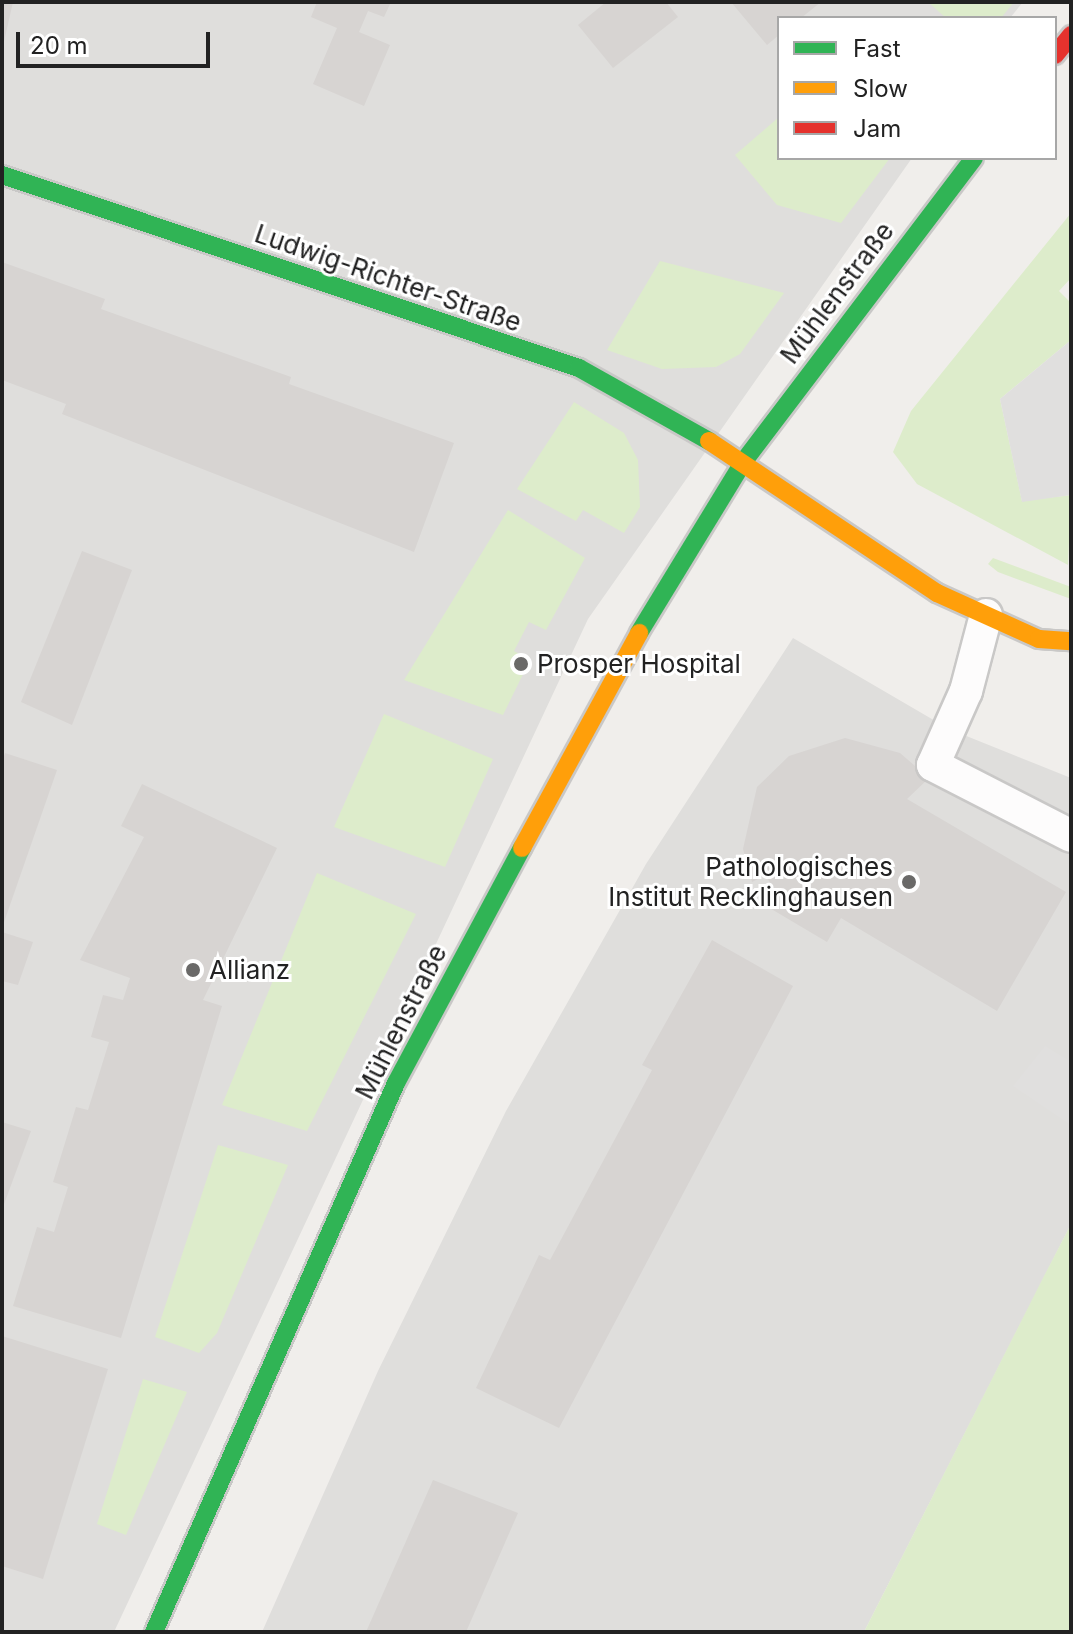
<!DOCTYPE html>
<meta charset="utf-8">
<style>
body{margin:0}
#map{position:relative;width:1073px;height:1634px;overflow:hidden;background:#f0eeeb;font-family:Inter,sans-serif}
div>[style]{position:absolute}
.residential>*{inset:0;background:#dfdedc}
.grass>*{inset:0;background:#ddeccb}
.parking>*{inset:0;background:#e0dfde}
.building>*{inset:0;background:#d7d4d2}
.roads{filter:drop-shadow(2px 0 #c9c8c7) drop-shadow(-2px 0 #c9c8c7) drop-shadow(0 2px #c9c8c7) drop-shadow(0 -2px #c9c8c7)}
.lane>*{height:32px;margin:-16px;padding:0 16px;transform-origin:16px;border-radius:16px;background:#fdfcfc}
.fast>*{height:18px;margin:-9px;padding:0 9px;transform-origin:9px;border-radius:9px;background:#30b455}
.slow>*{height:18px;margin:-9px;padding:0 9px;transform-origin:9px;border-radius:9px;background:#ff9f0a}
.jam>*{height:18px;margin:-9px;padding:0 9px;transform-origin:9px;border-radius:9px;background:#e5322d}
.dots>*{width:22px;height:22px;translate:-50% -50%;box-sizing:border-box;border:4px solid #fff;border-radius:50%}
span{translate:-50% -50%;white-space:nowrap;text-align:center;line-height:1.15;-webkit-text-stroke:6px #fff;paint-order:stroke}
.street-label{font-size:26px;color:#222}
.poi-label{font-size:26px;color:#222}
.left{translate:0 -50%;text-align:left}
.right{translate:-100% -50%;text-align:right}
.frame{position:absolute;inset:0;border:4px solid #222;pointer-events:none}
.legend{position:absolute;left:777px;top:16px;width:280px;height:144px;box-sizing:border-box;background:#fff;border:2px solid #a7a7a7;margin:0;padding:10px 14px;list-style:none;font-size:24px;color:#222}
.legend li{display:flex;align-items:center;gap:16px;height:40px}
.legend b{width:40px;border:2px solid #a7a7a7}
.scale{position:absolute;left:16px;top:32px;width:194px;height:36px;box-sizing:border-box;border:4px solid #222;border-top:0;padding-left:10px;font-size:24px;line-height:28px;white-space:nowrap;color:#222;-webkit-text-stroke:6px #fff;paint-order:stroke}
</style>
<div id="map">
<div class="residential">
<i style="clip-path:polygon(2px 2px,1023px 2px,1010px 18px,779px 18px,779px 158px,912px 158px,588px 619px,114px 1632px,2px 1632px)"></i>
<i style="clip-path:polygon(793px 638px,949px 729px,1071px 778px,1071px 1224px,864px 1632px,262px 1632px,378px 1371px,506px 1111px,646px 864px)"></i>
</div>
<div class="grass">
<i style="clip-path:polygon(928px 2px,1014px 2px,1001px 18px,946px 18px)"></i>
<i style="clip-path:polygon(779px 117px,779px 158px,890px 158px,841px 223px,777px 205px,735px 155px)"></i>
<i style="clip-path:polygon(1071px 213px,1071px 278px,1059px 291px,1071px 303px,1071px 340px,1000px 399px,1022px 501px,1071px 495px,1068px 565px,917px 484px,893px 452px,911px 411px)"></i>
<i style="clip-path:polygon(660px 261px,784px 293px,740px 354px,716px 367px,662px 369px,607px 350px)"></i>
<i style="clip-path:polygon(574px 402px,624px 433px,638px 460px,640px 507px,624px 533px,583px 510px,576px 521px,517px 489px)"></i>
<i style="clip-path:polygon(508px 510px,585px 558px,546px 630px,529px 622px,514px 651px,530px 660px,503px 715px,404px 680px)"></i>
<i style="clip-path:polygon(993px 558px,1071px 587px,1071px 599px,998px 572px,988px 564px)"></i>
<i style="clip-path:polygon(384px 714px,493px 759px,445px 867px,334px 827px)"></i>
<i style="clip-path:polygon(317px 873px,416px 914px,307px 1131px,222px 1105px)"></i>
<i style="clip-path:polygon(218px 1145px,288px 1165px,217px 1333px,199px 1353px,155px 1337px)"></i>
<i style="clip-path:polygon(1071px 1224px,1071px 1632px,864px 1632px,1043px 1278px)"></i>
<i style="clip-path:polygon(143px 1379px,187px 1392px,126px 1535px,97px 1524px)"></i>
</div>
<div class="parking">
<i style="clip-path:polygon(1071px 340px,1071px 495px,1022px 502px,1000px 399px)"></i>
<i style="clip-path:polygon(1045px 1046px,1071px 1062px,1071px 1125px,1013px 1086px)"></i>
</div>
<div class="building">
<i style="clip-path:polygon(2px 2px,13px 2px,3px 46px,2px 46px)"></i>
<i style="clip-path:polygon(317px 2px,391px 2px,384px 17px,368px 11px,359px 32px,390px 45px,364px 106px,313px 84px,337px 28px,311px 17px)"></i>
<i style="clip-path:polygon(606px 2px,666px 2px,678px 17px,613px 68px,578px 25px)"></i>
<i style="clip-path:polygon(731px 2px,821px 2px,801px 18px,779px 18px,779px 35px,767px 45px)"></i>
<i style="clip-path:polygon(2px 262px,105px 299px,101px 309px,291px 377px,289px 384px,454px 443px,414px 552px,62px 414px,66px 404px,2px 380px)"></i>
<i style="clip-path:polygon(82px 551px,132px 570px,72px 725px,21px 702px)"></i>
<i style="clip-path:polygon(845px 738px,900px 753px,929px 778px,907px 799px,1066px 892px,997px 1011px,841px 918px,827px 942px,761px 903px,773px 889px,766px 875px,752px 882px,743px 849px,757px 787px,789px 756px)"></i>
<i style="clip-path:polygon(5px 753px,57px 770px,2px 928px,2px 762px)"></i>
<i style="clip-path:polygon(142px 784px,277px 848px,203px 1000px,222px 1006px,121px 1338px,13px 1306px,37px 1227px,54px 1232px,68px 1187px,53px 1182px,76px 1107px,88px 1110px,109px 1042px,91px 1037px,103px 995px,123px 1000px,130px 978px,80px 960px,144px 837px,121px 826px)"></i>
<i style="clip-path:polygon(2px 932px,33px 942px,18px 985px,2px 981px)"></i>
<i style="clip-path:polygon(712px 940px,793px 986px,559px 1428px,476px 1388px,539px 1255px,550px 1260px,652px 1070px,642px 1065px)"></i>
<i style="clip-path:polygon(2px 1122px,31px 1131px,3px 1207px,2px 1207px)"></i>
<i style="clip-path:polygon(2px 1336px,108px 1369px,43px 1579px,2px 1566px)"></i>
<i style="clip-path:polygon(433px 1480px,518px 1513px,466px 1632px,366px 1632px)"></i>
</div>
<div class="roads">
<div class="lane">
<i style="left:986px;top:615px;width:79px;rotate:104.7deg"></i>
<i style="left:966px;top:691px;width:81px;rotate:114deg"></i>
<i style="left:933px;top:765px;width:155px;rotate:27.2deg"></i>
</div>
<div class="fast">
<i style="left:2px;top:175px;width:608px;rotate:18.49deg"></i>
<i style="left:579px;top:368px;width:149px;rotate:29.3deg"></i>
<i style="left:639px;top:633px;width:202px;rotate:-58.6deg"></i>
<i style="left:744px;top:461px;width:380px;rotate:-52.8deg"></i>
<i style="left:154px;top:1632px;width:600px;rotate:-66.21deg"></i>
<i style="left:396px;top:1083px;width:267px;rotate:-61.8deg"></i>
</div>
<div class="slow">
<i style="left:709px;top:441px;width:274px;rotate:33.7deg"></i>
<i style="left:937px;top:593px;width:112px;rotate:24.3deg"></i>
<i style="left:1039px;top:639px;width:32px;rotate:4deg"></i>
<i style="left:522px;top:848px;width:245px;rotate:-61.4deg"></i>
</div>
<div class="jam">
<i style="left:1055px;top:55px;width:26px;rotate:-51deg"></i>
</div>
</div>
<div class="dots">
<i style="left:521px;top:664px;background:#6a6968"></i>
<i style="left:909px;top:882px;background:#6a6968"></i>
<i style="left:193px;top:970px;background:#6a6968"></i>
</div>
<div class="street-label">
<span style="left:388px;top:278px;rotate:19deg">Ludwig-Richter-Straße</span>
<span style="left:837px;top:293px;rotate:-53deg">Mühlenstraße</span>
<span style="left:401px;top:1022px;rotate:-63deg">Mühlenstraße</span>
</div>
<div class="poi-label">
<span class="left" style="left:537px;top:664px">Prosper Hospital</span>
<span class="right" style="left:893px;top:882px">Pathologisches<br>Institut Recklinghausen</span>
<span class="left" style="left:209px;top:970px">Allianz</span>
</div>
<div class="frame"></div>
<ul class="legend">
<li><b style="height:10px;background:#30b455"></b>Fast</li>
<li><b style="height:10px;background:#ff9f0a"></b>Slow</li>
<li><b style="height:10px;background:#e5322d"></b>Jam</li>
</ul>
<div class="scale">20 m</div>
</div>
